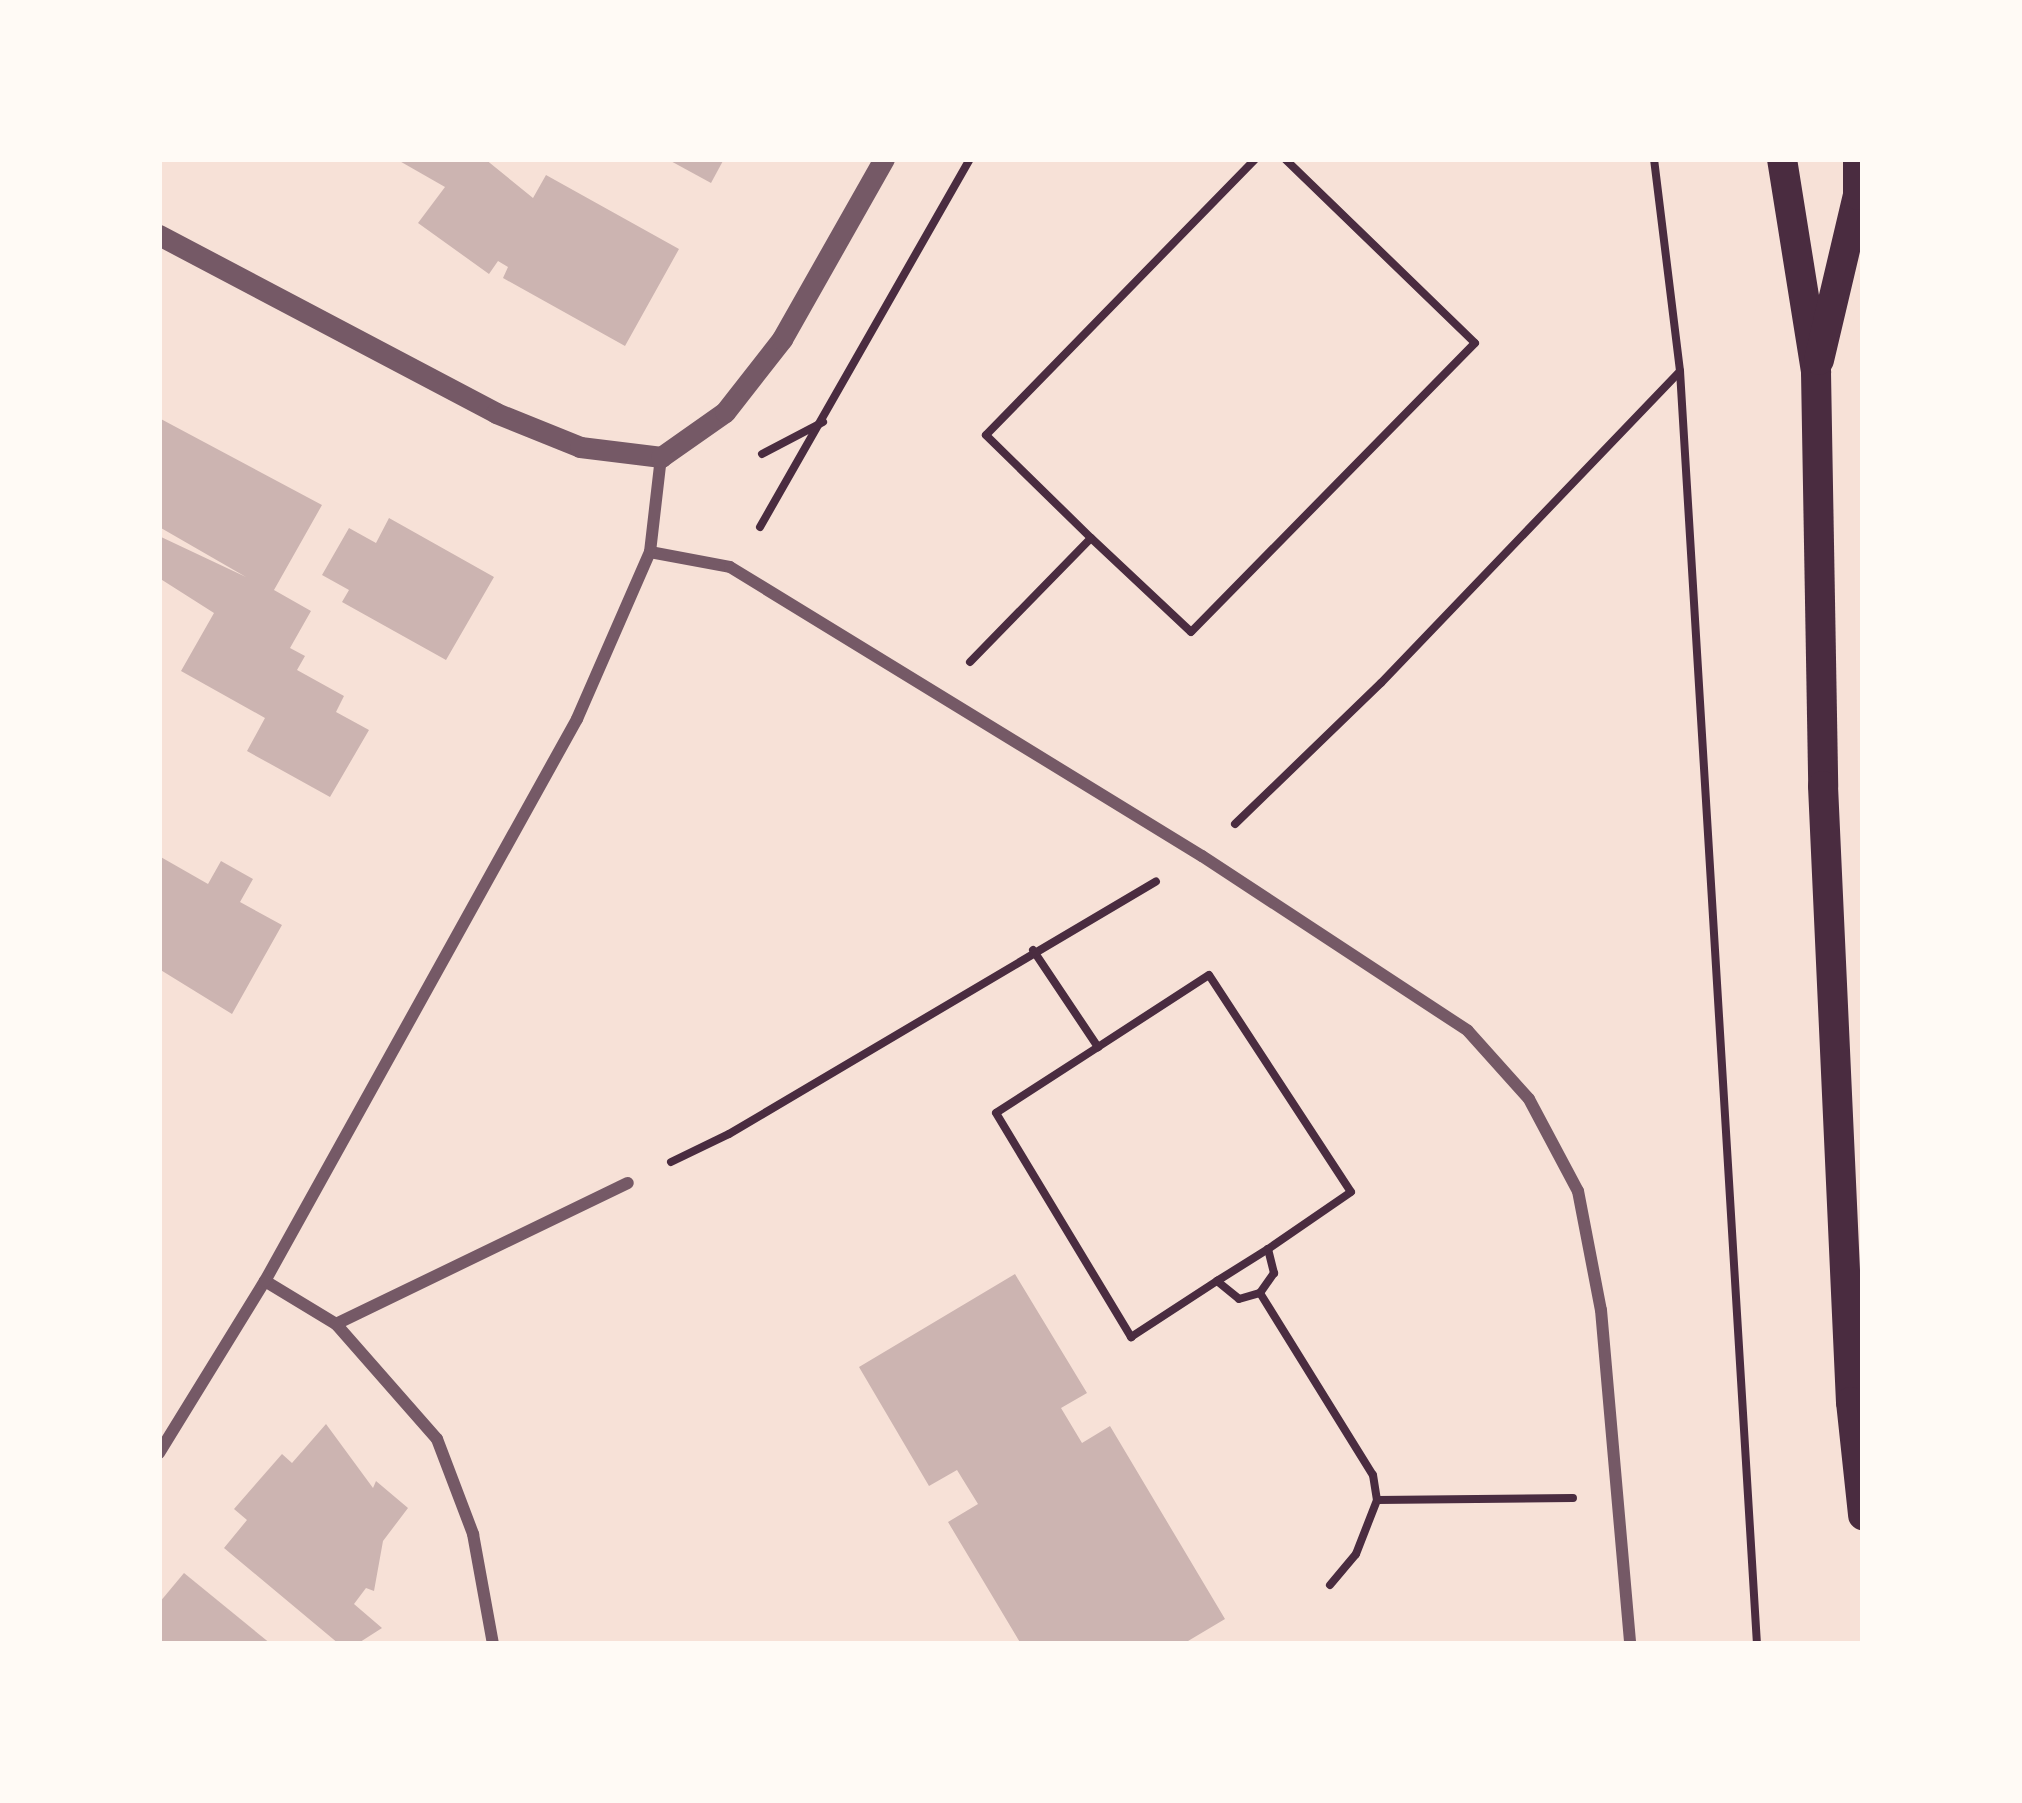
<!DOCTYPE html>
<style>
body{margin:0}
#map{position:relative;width:2022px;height:1803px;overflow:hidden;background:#f7e1d7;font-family:"Asap Condensed",sans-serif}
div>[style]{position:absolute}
.building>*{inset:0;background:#ccb4b1}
.path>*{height:8px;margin:-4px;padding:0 4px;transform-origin:4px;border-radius:4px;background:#4a2c40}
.minor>*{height:12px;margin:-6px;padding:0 6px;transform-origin:6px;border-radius:6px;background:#755966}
.tertiary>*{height:21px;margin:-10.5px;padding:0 10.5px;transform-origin:10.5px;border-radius:10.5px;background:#755966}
.primary>*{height:30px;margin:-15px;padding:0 15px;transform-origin:15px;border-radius:15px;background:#4a2c40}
span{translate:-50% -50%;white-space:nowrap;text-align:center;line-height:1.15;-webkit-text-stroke:9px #fffaf5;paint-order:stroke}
.frame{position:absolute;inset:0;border:162px solid #fffaf5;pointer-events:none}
</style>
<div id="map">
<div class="building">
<i style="clip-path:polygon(396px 159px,485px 159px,533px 198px,546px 175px,679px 249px,625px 346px,503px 278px,508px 267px,498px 261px,489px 274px,418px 223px,445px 187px)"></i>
<i style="clip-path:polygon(667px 159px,724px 159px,711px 183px)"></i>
<i style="clip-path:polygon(159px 418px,322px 505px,274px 590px,311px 611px,290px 648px,305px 656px,297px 670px,344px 696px,336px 712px,369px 730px,330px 797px,247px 751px,265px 718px,181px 671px,214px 613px,159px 578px,159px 536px,246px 577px,161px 528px)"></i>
<i style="clip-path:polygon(389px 518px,494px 577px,446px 660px,342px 602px,349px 590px,322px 575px,349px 528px,376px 543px)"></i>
<i style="clip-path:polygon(159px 856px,208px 884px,221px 861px,253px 879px,240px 902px,282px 925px,232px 1014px,159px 969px)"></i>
<i style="clip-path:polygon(1015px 1274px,1087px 1393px,1061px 1408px,1082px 1443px,1110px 1426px,1225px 1619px,1183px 1644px,1021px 1644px,948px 1522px,978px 1504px,957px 1470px,929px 1486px,859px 1367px)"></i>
<i style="clip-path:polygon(326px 1424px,373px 1488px,376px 1481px,408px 1508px,383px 1541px,374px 1591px,366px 1588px,354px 1604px,382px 1628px,357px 1644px,339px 1644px,224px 1548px,247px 1520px,234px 1509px,282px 1454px,292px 1463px)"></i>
<i style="clip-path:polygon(184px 1573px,271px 1644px,159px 1644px,159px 1603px)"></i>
</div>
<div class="path">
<i style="left:1654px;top:159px;width:214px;rotate:83deg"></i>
<i style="left:1680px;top:371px;width:1275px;rotate:86.54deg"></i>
<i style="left:762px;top:454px;width:69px;rotate:-27.7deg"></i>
<i style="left:760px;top:527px;width:424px;rotate:-60.3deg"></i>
<i style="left:1091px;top:538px;width:137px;rotate:43.2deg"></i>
<i style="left:1191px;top:632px;width:405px;rotate:-45.5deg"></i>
<i style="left:1475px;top:343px;width:264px;rotate:-135.9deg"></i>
<i style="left:970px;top:662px;width:173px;rotate:-45.7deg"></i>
<i style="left:1091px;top:538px;width:147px;rotate:-135.6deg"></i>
<i style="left:986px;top:435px;width:385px;rotate:-45.7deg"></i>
<i style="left:1235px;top:824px;width:203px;rotate:-44deg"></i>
<i style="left:1381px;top:683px;width:431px;rotate:-46.2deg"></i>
<i style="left:1033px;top:950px;width:117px;rotate:56.2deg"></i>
<i style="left:1098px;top:1047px;width:132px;rotate:-33deg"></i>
<i style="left:1209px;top:975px;width:259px;rotate:56.8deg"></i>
<i style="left:1351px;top:1192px;width:101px;rotate:145.5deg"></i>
<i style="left:1268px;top:1249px;width:25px;rotate:76deg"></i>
<i style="left:1274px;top:1273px;width:24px;rotate:125deg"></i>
<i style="left:1260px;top:1293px;width:214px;rotate:58.2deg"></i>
<i style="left:1373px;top:1475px;width:25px;rotate:81deg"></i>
<i style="left:1098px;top:1047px;width:121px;rotate:147.1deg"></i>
<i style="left:996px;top:1113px;width:262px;rotate:58.9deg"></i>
<i style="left:1131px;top:1337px;width:103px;rotate:-33.1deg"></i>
<i style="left:1217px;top:1281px;width:28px;rotate:39deg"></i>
<i style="left:1239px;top:1299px;width:22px;rotate:-16deg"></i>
<i style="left:671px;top:1162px;width:64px;rotate:-25.8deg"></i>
<i style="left:729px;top:1134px;width:496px;rotate:-30.6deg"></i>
<i style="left:1217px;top:1281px;width:60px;rotate:-32.1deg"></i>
<i style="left:1330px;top:1585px;width:40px;rotate:-50deg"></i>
<i style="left:1356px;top:1554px;width:58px;rotate:-68.7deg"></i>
<i style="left:1377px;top:1500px;width:196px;rotate:-0.6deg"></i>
</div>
<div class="minor">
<i style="left:650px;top:552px;width:81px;rotate:10.6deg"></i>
<i style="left:730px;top:567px;width:553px;rotate:31.48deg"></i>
<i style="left:1202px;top:856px;width:318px;rotate:33.3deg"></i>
<i style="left:1468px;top:1031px;width:91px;rotate:48.1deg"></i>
<i style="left:1529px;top:1099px;width:104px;rotate:62deg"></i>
<i style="left:1578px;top:1191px;width:121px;rotate:79.1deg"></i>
<i style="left:1601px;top:1310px;width:335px;rotate:85deg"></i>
<i style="left:265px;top:1281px;width:83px;rotate:31.2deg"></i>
<i style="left:336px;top:1324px;width:153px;rotate:48.7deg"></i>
<i style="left:437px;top:1439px;width:102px;rotate:69.2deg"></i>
<i style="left:473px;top:1534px;width:112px;rotate:79.7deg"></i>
<i style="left:336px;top:1324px;width:324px;rotate:-25.8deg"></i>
<i style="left:159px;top:1453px;width:202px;rotate:-58.4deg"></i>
<i style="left:265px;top:1281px;width:643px;rotate:-60.96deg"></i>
<i style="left:577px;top:719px;width:182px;rotate:-66.4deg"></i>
<i style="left:650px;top:552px;width:96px;rotate:-83.4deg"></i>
</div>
<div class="tertiary">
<i style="left:159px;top:235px;width:381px;rotate:27.8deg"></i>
<i style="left:496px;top:413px;width:91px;rotate:22deg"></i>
<i style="left:580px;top:447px;width:82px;rotate:7deg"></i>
<i style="left:661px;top:457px;width:78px;rotate:-35.1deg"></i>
<i style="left:725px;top:412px;width:93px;rotate:-52deg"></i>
<i style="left:782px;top:339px;width:207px;rotate:-60.5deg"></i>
</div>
<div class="primary">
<i style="left:1782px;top:159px;width:216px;rotate:80.9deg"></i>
<i style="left:1816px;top:372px;width:414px;rotate:89deg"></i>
<i style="left:1823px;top:786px;width:617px;rotate:87.4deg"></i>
<i style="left:1851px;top:1402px;width:114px;rotate:83.9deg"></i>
<i style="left:1819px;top:360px;width:170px;rotate:-76.7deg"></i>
<i style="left:1858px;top:195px;width:36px;rotate:-90deg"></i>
</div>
<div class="frame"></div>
</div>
